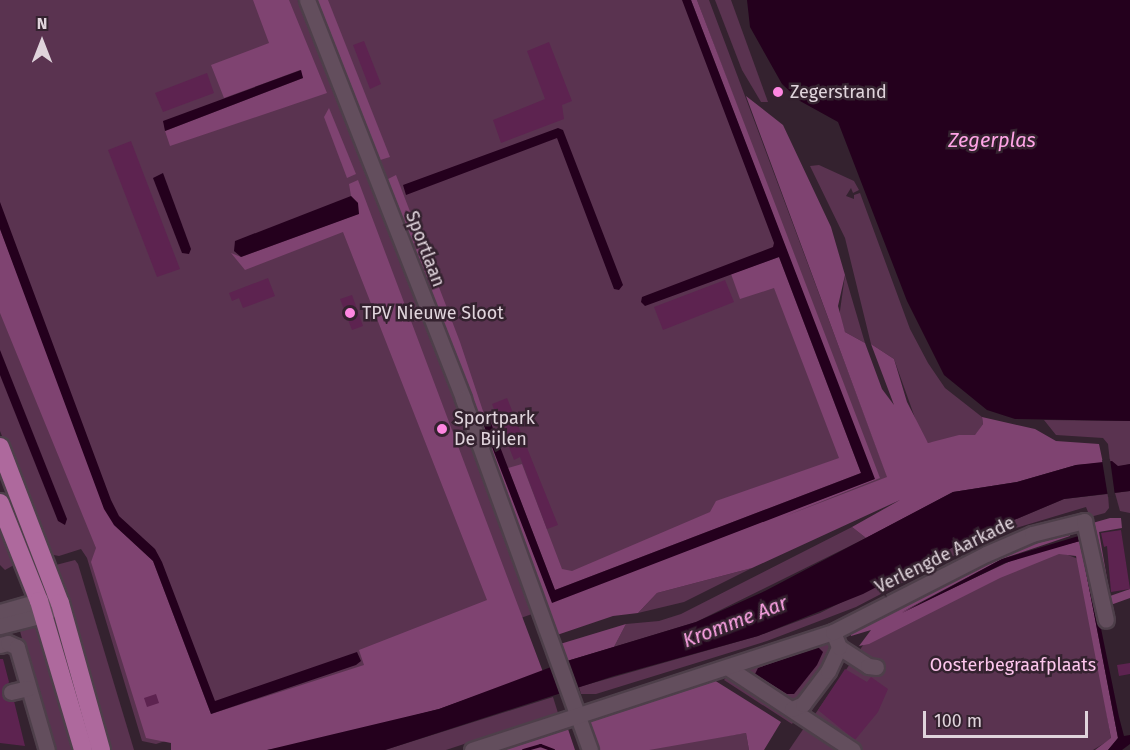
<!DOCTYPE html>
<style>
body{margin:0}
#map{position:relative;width:1130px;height:750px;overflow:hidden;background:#34222f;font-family:"Fira Sans",sans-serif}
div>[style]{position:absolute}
.green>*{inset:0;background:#5a3350}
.forest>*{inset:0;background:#7f4371}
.water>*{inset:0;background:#24001d}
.pier>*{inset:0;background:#34222f}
.stream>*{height:3px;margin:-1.5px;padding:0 1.5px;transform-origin:1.5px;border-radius:1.5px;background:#24001d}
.building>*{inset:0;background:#5d2350}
.roads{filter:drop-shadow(2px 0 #4e3f4a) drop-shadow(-2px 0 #4e3f4a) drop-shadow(0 2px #4e3f4a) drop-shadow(0 -2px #4e3f4a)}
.minor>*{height:15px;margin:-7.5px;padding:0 7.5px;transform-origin:7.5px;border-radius:7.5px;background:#634e5d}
.major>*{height:18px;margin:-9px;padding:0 9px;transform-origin:9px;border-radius:9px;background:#ae699d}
.dots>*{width:16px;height:16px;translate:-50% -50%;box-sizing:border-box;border:3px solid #34222f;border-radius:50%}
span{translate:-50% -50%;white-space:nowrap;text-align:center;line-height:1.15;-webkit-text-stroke:5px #34222f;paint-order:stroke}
.poi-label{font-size:18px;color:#e0d4dc}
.left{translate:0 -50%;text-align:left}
.street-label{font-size:18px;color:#e0d4dc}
.park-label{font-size:18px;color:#fdc6ed}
.water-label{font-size:20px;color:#fea4e6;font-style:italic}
.north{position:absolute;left:12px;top:12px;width:60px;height:60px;-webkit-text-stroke:4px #34222f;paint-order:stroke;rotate:0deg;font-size:16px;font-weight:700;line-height:24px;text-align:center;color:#e0d4dc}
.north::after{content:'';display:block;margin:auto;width:21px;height:27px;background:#e0d4dc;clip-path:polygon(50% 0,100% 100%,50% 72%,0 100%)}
.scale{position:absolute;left:923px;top:711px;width:165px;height:27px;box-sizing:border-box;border:3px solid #e0d4dc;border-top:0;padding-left:8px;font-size:18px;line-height:21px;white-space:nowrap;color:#e0d4dc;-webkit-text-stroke:4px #34222f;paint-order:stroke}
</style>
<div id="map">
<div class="green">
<i style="clip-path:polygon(0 0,691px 0,852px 411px,697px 0,709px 0,888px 478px,880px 481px,883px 490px,243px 716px,156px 744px,142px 741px,87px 558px,81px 549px,59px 556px,48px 554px,0 431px)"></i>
<i style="clip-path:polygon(715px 0,731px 0,768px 102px,761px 102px,742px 70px)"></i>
<i style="clip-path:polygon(819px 165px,854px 181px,859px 190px,853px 193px,851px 188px,846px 196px,854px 199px,854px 195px,860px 193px,910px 329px,928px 363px,945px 388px,982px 417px,983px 424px,975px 436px,928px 443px,920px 432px,894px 359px,871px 344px,845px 238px,810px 166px)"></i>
<i style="clip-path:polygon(845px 275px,852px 299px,865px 343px,845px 332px,839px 318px)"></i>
<i style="clip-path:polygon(1044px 420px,1130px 421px,1130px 464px,1118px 467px,1110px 462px,1108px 444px,1103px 438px,1056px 435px)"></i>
<i style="clip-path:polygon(1130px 491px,1130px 513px,1120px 511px,1115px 493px)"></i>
<i style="clip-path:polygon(1108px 494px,1109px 508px,1105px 513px,1090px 517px,1086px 507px,996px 534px,856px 607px,767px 641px,596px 694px,581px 694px,579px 687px,758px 636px,820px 613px,969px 539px,1064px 499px)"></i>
<i style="clip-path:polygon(852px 527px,866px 538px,696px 622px,614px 647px,626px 624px,659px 621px,681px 614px)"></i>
<i style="clip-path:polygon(0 531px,14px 565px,5px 570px,0 565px)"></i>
<i style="clip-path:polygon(1060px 552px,1081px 560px,1111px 739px,1093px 750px,861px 750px,813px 717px,866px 641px,1005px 574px)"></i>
<i style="clip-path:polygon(75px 560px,78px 564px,134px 750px,108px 750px,52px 566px)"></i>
<i style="clip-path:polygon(752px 568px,684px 602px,638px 613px,657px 593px)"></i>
<i style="clip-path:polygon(19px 627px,34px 627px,41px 634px,75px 750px,52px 750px,36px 695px,41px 694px,38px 685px,34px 685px)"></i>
<i style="clip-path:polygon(824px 640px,831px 641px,832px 657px,796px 704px,748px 674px,752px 665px)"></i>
<i style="clip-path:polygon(729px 674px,796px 718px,792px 724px,724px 680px)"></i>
<i style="clip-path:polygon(553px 697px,558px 713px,446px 750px,385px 750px)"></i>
<i style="clip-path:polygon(806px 725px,844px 750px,789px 750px)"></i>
<i style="clip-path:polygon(746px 733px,749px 750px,649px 750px,648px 747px)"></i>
</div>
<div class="forest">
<i style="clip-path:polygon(253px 0,289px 0,327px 93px,170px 146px,165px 131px,303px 78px,300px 70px,224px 98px,211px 65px,269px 43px)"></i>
<i style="clip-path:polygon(314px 0,328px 0,390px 157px,377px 161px)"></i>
<i style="clip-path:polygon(691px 0,697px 0,880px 478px,783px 517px,887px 477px,746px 96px,783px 125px,831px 227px,845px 275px,838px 306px,845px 332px,865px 343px,882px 389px,894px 405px,871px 344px,894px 359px,907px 402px,928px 443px,959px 435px,975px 435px,983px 424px,982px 417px,1035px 429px,1056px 441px,1099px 444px,1103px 463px,1076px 465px,1017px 482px,953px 492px,866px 538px,852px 527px,900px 500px,752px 568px,657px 593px,638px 613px,613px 616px,557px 635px,384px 181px,396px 175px,460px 342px,485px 417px,483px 421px,552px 602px,874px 479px)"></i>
<i style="clip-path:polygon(329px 108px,356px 174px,347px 178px,324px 117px)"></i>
<i style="clip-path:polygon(358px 180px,543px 672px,439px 709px,310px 743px,267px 750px,171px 750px,171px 743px,146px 738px,91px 562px,96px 548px,0 313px,0 229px,114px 525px,153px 561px,211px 714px,364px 665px,359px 650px,487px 600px,343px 232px,245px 270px,231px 253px,241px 257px,358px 214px,358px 203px,351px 196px,349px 184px)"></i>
<i style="clip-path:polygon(779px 257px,861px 473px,555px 590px,508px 468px,522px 464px,562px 569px,572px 571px,710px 512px,716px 501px,839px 458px,774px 288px,740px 299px,731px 274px)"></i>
<i style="clip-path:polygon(1110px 518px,1121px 518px,1122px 528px,1099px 532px,1110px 596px,1130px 589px,1130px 598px,1105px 607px,1089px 524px)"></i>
<i style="clip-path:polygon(1070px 529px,1070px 536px,1002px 559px,902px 612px,1021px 556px,1080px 541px,1118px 738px,1108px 750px,1095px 750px,1111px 738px,1076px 556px,1059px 554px,1000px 578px,869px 644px,859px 646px,871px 630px,851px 636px,850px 629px,1011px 547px)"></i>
<i style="clip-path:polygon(626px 624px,614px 647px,567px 661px,560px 644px)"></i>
<i style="clip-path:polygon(714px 680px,781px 722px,764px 750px,749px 750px,746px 733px,649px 750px,597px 750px,590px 721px)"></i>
<i style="clip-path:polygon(567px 726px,575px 750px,482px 750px)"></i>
</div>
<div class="water">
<i style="clip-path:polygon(682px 0,691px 0,875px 479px,552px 603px,482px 421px,485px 417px,489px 418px,555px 590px,861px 473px,779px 257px,645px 306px,641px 302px,642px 297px,773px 247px,774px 243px)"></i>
<i style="clip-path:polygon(747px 0,1130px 0,1130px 421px,1015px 419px,987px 410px,944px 375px,907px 301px,838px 122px,800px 101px,782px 84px,750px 27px)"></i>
<i style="clip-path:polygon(301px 70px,303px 78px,165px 131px,163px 121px)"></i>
<i style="clip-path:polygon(558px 128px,563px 130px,623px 285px,619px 290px,614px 289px,557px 138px,406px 195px,403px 185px)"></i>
<i style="clip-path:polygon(163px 173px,191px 249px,189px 254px,182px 253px,153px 178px)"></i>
<i style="clip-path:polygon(351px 196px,358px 203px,359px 214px,241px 257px,234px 251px,235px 241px)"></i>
<i style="clip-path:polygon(0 202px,111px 500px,119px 516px,155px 549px,162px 562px,215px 701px,357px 652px,361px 661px,356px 665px,211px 714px,153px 561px,114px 525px,104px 509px,0 229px)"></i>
<i style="clip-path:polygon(0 350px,67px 519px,65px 525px,58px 521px,0 375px)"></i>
<i style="clip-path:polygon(1112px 461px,1118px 466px,1130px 464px,1130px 491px,1064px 499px,969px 539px,863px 594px,758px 636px,614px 676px,385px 750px,267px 750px,439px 709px,567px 661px,696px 622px,765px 591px,953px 492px,1017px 482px,1076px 465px)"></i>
<i style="clip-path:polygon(1082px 535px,1119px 717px,1124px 736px,1130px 735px,1130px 744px,1122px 750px,1108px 750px,1118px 738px,1080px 541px,1005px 563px,902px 613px,1002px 559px)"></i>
<i style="clip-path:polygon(818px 647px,823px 652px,817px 665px,794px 694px,787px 694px,755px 674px,758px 668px)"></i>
</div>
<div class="pier">
<i style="clip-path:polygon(1110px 459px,1115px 496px,1108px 497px,1102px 460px)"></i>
</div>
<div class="stream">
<i style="left:523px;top:750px;width:18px;rotate:-16deg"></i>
<i style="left:540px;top:745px;width:14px;rotate:21deg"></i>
</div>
<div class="building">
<i style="clip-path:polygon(364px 41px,381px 84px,370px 89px,353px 45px)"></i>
<i style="clip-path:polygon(549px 42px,572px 101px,562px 105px,564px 119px,501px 143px,493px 120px,545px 99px,527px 51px)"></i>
<i style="clip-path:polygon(207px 73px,214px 93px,163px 112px,155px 93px)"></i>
<i style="clip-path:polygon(131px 141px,180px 269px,157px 277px,108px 150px)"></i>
<i style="clip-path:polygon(268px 278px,275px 296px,243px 308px,239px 298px,232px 301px,229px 293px)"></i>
<i style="clip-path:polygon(725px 280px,734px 302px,663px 330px,654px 307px)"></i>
<i style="clip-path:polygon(352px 295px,363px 326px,352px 330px,340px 299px)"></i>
<i style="clip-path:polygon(507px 398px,558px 525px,547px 529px,520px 457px,514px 460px,492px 404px)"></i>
<i style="clip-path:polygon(1121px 530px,1130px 589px,1111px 592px,1107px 546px,1104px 547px,1101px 533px)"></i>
<i style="clip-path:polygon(0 659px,3px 659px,9px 682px,2px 695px,14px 701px,25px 746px,0 743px)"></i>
<i style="clip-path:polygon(1130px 663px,1130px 674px,1119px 676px,1117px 665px)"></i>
<i style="clip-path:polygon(845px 669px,867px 682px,871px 677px,888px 689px,878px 712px,855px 740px,818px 710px)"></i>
<i style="clip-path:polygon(156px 694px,159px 703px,147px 707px,144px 698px)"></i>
</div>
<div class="roads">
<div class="minor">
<i style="left:307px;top:0;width:428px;rotate:68.6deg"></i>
<i style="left:463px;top:399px;width:373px;rotate:70.1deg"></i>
<i style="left:0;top:612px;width:41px;rotate:-15.8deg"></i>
<i style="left:39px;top:601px;width:10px;rotate:6deg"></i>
<i style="left:0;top:626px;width:44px;rotate:-14.3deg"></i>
<i style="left:43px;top:615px;width:12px;rotate:-35deg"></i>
<i style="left:0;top:645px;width:8px;rotate:-14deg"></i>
<i style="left:8px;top:643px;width:10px;rotate:24deg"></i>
<i style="left:17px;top:647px;width:107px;rotate:73.8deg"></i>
<i style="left:839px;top:647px;width:35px;rotate:33deg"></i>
<i style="left:868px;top:666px;width:8px;rotate:7deg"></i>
<i style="left:730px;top:669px;width:147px;rotate:33.4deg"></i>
<i style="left:11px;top:692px;width:17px;rotate:-13deg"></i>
<i style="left:792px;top:709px;width:12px;rotate:-24deg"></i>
<i style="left:803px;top:704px;width:41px;rotate:-52.9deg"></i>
<i style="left:828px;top:671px;width:26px;rotate:-65deg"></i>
<i style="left:839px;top:647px;width:16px;rotate:-112deg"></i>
<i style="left:472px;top:750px;width:380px;rotate:-18.1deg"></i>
<i style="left:833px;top:632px;width:172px;rotate:-27deg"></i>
<i style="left:986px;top:554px;width:50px;rotate:-23.5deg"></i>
<i style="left:1032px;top:534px;width:54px;rotate:-14deg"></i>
<i style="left:1084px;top:521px;width:101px;rotate:77.5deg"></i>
</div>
<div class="major">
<i style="left:0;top:447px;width:167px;rotate:69deg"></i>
<i style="left:60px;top:603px;width:153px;rotate:74.4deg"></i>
<i style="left:0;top:503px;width:105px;rotate:68.3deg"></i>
<i style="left:39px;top:601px;width:155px;rotate:73.5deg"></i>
</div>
</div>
<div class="dots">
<i style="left:778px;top:92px;background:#fe86e1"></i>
<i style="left:350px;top:313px;background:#fe86e1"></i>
<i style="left:442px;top:429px;background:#fe86e1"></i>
</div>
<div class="poi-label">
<span class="left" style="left:790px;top:92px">Zegerstrand</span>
<span class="left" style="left:362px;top:313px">TPV Nieuwe Sloot</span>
<span class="left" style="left:454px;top:429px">Sportpark<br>De Bijlen</span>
</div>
<div class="street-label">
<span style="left:425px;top:249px;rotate:69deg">Sportlaan</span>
<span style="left:945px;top:555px;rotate:-26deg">Verlengde Aarkade</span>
</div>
<div class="park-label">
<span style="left:1013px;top:665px">Oosterbegraafplaats</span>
</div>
<div class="water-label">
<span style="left:992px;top:140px">Zegerplas</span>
<span style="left:735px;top:622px;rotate:-21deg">Kromme Aar</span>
</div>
<div class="north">N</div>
<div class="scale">100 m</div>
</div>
